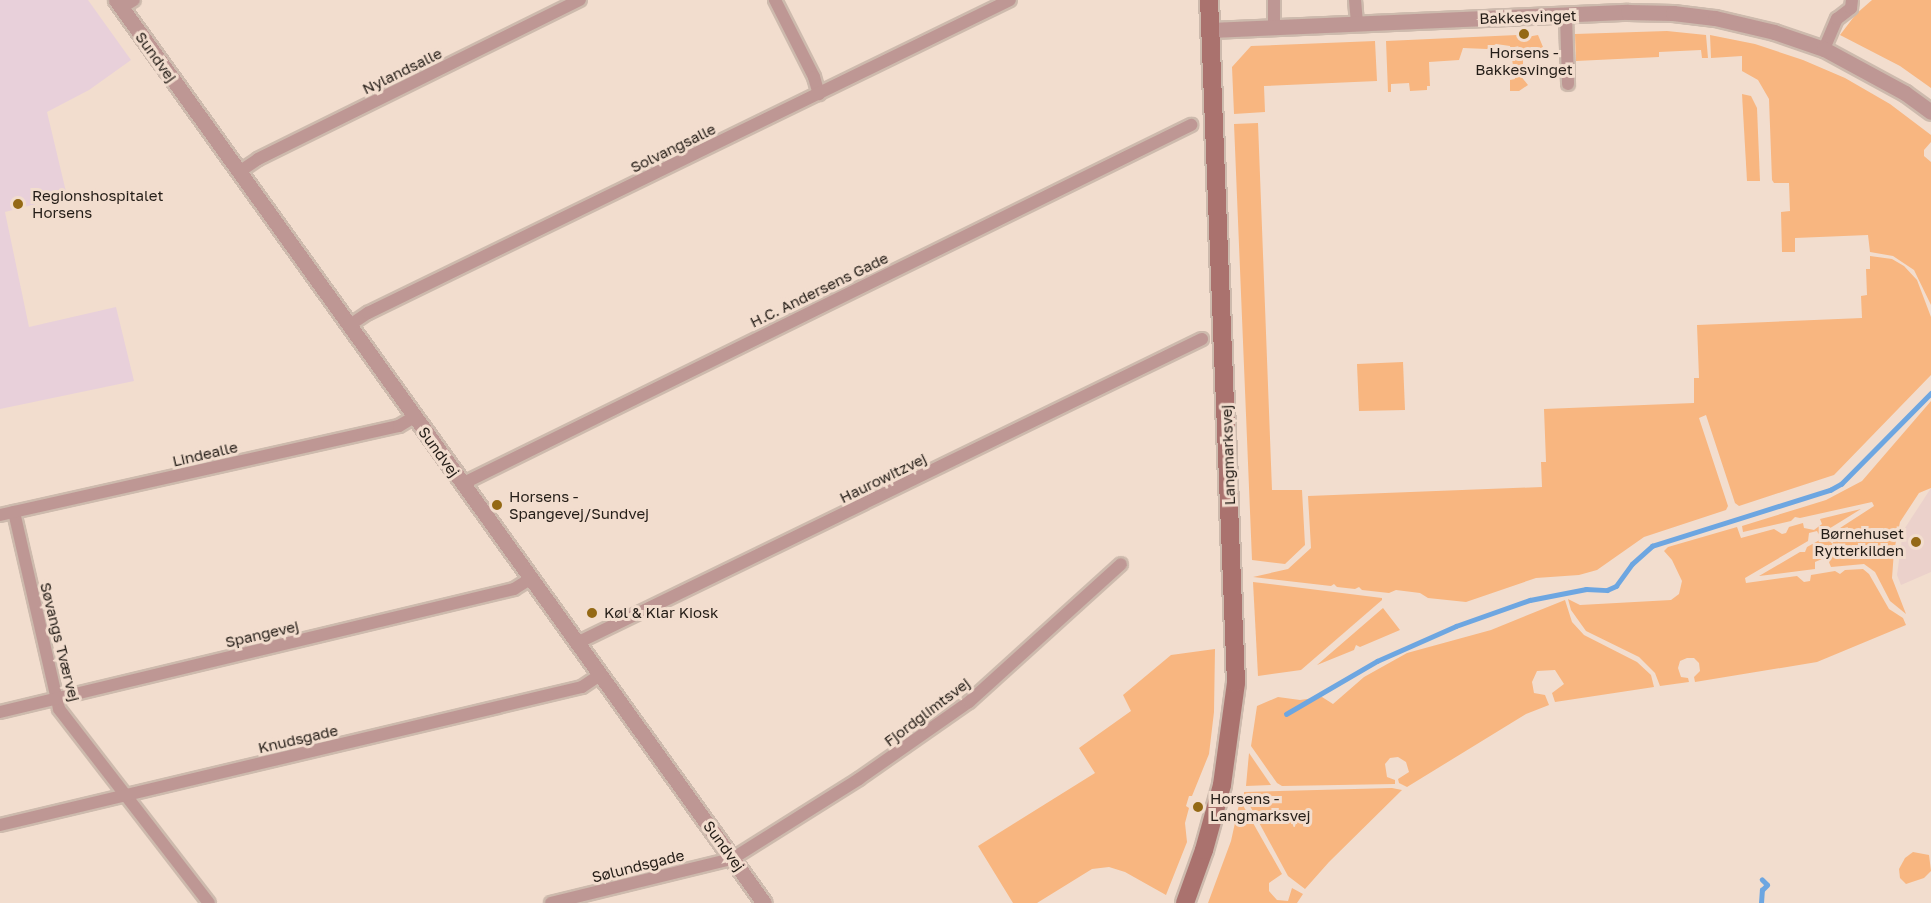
<!DOCTYPE html>
<meta charset="utf-8">
<style>
body{margin:0}
#map{position:relative;width:1931px;height:903px;overflow:hidden;background:#f2ddce;font-family:"Golos Text",sans-serif}
div>[style]{position:absolute}
.education>*{inset:0;background:#ebd1cb}
.medical>*{inset:0;background:#e8d0da}
.green>*{inset:0;background:#f8b680}
.stream>*{height:4.5px;margin:-2.25px;padding:0 2.25px;transform-origin:2.25px;border-radius:2.25px;background:#6da6e1}
.roads{filter:drop-shadow(2px 0 #cdbaad) drop-shadow(-2px 0 #cdbaad) drop-shadow(0 2px #cdbaad) drop-shadow(0 -2px #cdbaad)}
.minor>*{height:12px;margin:-6px;padding:0 6px;transform-origin:6px;border-radius:6px;background:#be9794}
.tertiary>*{height:15px;margin:-7.5px;padding:0 7.5px;transform-origin:7.5px;border-radius:7.5px;background:#be9794}
.secondary>*{height:18px;margin:-9px;padding:0 9px;transform-origin:9px;border-radius:9px;background:#aa726e}
.dots>*{width:16px;height:16px;translate:-50% -50%;box-sizing:border-box;border:3px solid #f2ddce;border-radius:50%}
span{translate:-50% -50%;white-space:nowrap;text-align:center;line-height:1.15;-webkit-text-stroke:6px #f2ddce;paint-order:stroke}
.street-label{font-size:15px;color:#241d17}
.poi-label{font-size:15px;color:#241d17}
.left{translate:0 -50%;text-align:left}
.right{translate:-100% -50%;text-align:right}
</style>
<div id="map">
<div class="education">
<i style="clip-path:polygon(1931px 488px,1931px 572px,1901px 585px,1897px 575px,1903px 531px)"></i>
</div>
<div class="medical">
<i style="clip-path:polygon(0 0,88px 0,131px 60px,89px 90px,47px 112px,67px 196px,5px 212px,29px 327px,116px 307px,134px 381px,0 409px)"></i>
</div>
<div class="green">
<i style="clip-path:polygon(1872px 0,1931px 0,1931px 88px,1900px 66px,1840px 35px,1856px 14px)"></i>
<i style="clip-path:polygon(1667px 31px,1706px 35px,1708px 58px,1702px 58px,1701px 50px,1659px 52px,1659px 57px,1576px 61px,1575px 34px)"></i>
<i style="clip-path:polygon(1517px 35px,1521px 35px,1521px 38px,1538px 35px,1543px 47px,1532px 52px,1523px 60px,1523px 71px,1519px 74px,1528px 85px,1519px 91px,1510px 91px,1510px 80px,1515px 79px,1510px 46px,1496px 44px,1487px 49px,1463px 48px,1459px 60px,1429px 62px,1430px 86px,1427px 86px,1427px 90px,1410px 91px,1409px 83px,1391px 84px,1391px 92px,1388px 92px,1386px 41px)"></i>
<i style="clip-path:polygon(1710px 35px,1755px 44px,1803px 60px,1845px 78px,1890px 104px,1931px 135px,1931px 142px,1924px 150px,1924px 156px,1931px 162px,1931px 305px,1914px 270px,1893px 256px,1870px 252px,1868px 235px,1795px 238px,1795px 252px,1782px 252px,1781px 212px,1790px 211px,1789px 183px,1774px 183px,1772px 180px,1769px 99px,1758px 80px,1742px 71px,1742px 56px,1711px 58px)"></i>
<i style="clip-path:polygon(1375px 41px,1377px 81px,1264px 86px,1265px 112px,1234px 114px,1232px 67px,1251px 46px)"></i>
<i style="clip-path:polygon(1742px 94px,1751px 96px,1757px 108px,1760px 181px,1747px 181px)"></i>
<i style="clip-path:polygon(1258px 123px,1272px 490px,1302px 490px,1305px 545px,1285px 564px,1252px 560px,1234px 124px)"></i>
<i style="clip-path:polygon(1870px 256px,1892px 259px,1904px 266px,1917px 280px,1931px 317px,1931px 375px,1834px 475px,1739px 506px,1735px 503px,1706px 415px,1699px 418px,1728px 506px,1726px 510px,1644px 537px,1597px 570px,1579px 575px,1536px 578px,1466px 602px,1428px 598px,1420px 593px,1396px 590px,1389px 593px,1362px 590px,1359px 587px,1355px 589px,1337px 587px,1334px 584px,1331px 586px,1253px 577px,1288px 569px,1311px 548px,1308px 496px,1542px 487px,1541px 462px,1546px 462px,1544px 409px,1694px 403px,1694px 378px,1699px 378px,1697px 325px,1862px 318px,1861px 296px,1867px 295px,1866px 269px,1870px 269px)"></i>
<i style="clip-path:polygon(1403px 362px,1405px 410px,1359px 411px,1357px 364px)"></i>
<i style="clip-path:polygon(1931px 401px,1931px 488px,1919px 493px,1900px 522px,1894px 551px,1892px 578px,1906px 614px,1890px 601px,1875px 572px,1864px 564px,1831px 567px,1828px 560px,1822px 559px,1815px 562px,1815px 569px,1759px 576px,1800px 552px,1805px 552px,1807px 547px,1825px 537px,1830px 542px,1837px 540px,1842px 535px,1843px 529px,1840px 528px,1874px 506px,1872px 502px,1800px 518px,1795px 517px,1791px 521px,1743px 532px,1742px 526px,1826px 500px,1862px 481px)"></i>
<i style="clip-path:polygon(1861px 509px,1819px 535px,1817px 531px,1809px 533px,1808px 541px,1745px 578px,1746px 583px,1797px 576px,1804px 582px,1810px 581px,1811px 575px,1835px 571px,1840px 574px,1845px 570px,1863px 569px,1869px 574px,1889px 609px,1903px 618px,1906px 625px,1817px 662px,1695px 682px,1694px 677px,1700px 671px,1699px 663px,1694px 658px,1687px 658px,1680px 661px,1678px 668px,1681px 677px,1688px 678px,1689px 682px,1660px 686px,1655px 673px,1639px 657px,1586px 631px,1571px 610px,1568px 599px,1580px 605px,1671px 600px,1679px 594px,1682px 581px,1672px 560px,1664px 551px,1668px 547px,1737px 527px,1741px 538px,1774px 529px,1782px 534px,1786px 533px,1789px 527px,1803px 523px,1804px 528px,1814px 530px,1822px 524px,1820px 519px)"></i>
<i style="clip-path:polygon(1253px 582px,1382px 598px,1382px 600px,1301px 670px,1258px 676px)"></i>
<i style="clip-path:polygon(1565px 600px,1572px 622px,1584px 635px,1637px 662px,1651px 675px,1654px 687px,1555px 702px,1552px 693px,1564px 684px,1555px 670px,1537px 671px,1532px 682px,1534px 693px,1545px 695px,1549px 705px,1526px 714px,1407px 787px,1399px 783px,1398px 779px,1409px 772px,1406px 762px,1398px 757px,1390px 758px,1385px 764px,1387px 777px,1395px 780px,1395px 784px,1282px 786px,1277px 783px,1251px 746px,1257px 706px,1278px 697px,1300px 700px,1322px 697px,1333px 704px,1364px 677px,1407px 653px,1491px 630px)"></i>
<i style="clip-path:polygon(1383px 608px,1400px 630px,1360px 647px,1356px 645px,1354px 650px,1317px 665px)"></i>
<i style="clip-path:polygon(1215px 649px,1214px 712px,1209px 754px,1192px 796px,1189px 796px,1186px 806px,1189px 808px,1185px 823px,1187px 842px,1166px 895px,1125px 872px,1109px 867px,1092px 869px,1037px 903px,1013px 903px,978px 846px,1095px 773px,1079px 748px,1131px 711px,1123px 695px,1171px 655px)"></i>
<i style="clip-path:polygon(1249px 753px,1271px 785px,1246px 786px)"></i>
<i style="clip-path:polygon(1392px 788px,1402px 790px,1329px 862px,1305px 889px,1288px 876px,1244px 795px,1244px 792px)"></i>
<i style="clip-path:polygon(1240px 800px,1282px 874px,1269px 883px,1269px 891px,1277px 900px,1288px 901px,1292px 888px,1303px 894px,1297px 903px,1208px 903px,1231px 841px)"></i>
<i style="clip-path:polygon(1913px 852px,1929px 855px,1931px 871px,1924px 878px,1906px 884px,1900px 878px,1899px 869px,1905px 858px)"></i>
</div>
<div class="stream">
<i style="left:1286px;top:714px;width:105px;rotate:-30.2deg"></i>
<i style="left:1377px;top:661px;width:86px;rotate:-23.9deg"></i>
<i style="left:1456px;top:626px;width:78px;rotate:-19.4deg"></i>
<i style="left:1530px;top:600px;width:57px;rotate:-11.1deg"></i>
<i style="left:1586px;top:589px;width:21px;rotate:3deg"></i>
<i style="left:1607px;top:590px;width:10px;rotate:-24deg"></i>
<i style="left:1616px;top:586px;width:27px;rotate:-54deg"></i>
<i style="left:1632px;top:564px;width:27px;rotate:-42deg"></i>
<i style="left:1652px;top:546px;width:187px;rotate:-17.5deg"></i>
<i style="left:1830px;top:490px;width:13px;rotate:-29deg"></i>
<i style="left:1841px;top:484px;width:128px;rotate:-45.3deg"></i>
<i style="left:1761px;top:903px;width:13px;rotate:-86deg"></i>
<i style="left:1762px;top:890px;width:7px;rotate:-45deg"></i>
<i style="left:1767px;top:885px;width:7px;rotate:-135deg"></i>
</div>
<div class="roads">
<div class="minor">
<i style="left:775px;top:0;width:86px;rotate:63.1deg"></i>
<i style="left:814px;top:77px;width:18px;rotate:74deg"></i>
<i style="left:1274px;top:0;width:28px;rotate:90deg"></i>
<i style="left:1355px;top:0;width:24px;rotate:85deg"></i>
<i style="left:121px;top:8px;width:15px;rotate:-32deg"></i>
<i style="left:1566px;top:15px;width:69px;rotate:88.3deg"></i>
<i style="left:1824px;top:49px;width:33px;rotate:-67deg"></i>
<i style="left:1837px;top:19px;width:18px;rotate:-38deg"></i>
<i style="left:1851px;top:8px;width:8px;rotate:-83deg"></i>
<i style="left:239px;top:172px;width:23px;rotate:-34deg"></i>
<i style="left:258px;top:159px;width:359px;rotate:-26.3deg"></i>
<i style="left:350px;top:325px;width:22px;rotate:-34deg"></i>
<i style="left:368px;top:313px;width:714px;rotate:-25.99deg"></i>
<i style="left:462px;top:484px;width:813px;rotate:-26.22deg"></i>
<i style="left:14px;top:512px;width:202px;rotate:77.1deg"></i>
<i style="left:59px;top:709px;width:245px;rotate:52.3deg"></i>
<i style="left:0;top:515px;width:409px;rotate:-12.6deg"></i>
<i style="left:399px;top:426px;width:17px;rotate:-31deg"></i>
<i style="left:577px;top:643px;width:695px;rotate:-25.94deg"></i>
<i style="left:0;top:712px;width:529px;rotate:-13.46deg"></i>
<i style="left:514px;top:589px;width:19px;rotate:-32deg"></i>
<i style="left:0;top:825px;width:598px;rotate:-13.34deg"></i>
<i style="left:582px;top:687px;width:22px;rotate:-34deg"></i>
<i style="left:551px;top:903px;width:186px;rotate:-13.7deg"></i>
<i style="left:732px;top:859px;width:150px;rotate:-32.2deg"></i>
<i style="left:859px;top:779px;width:134px;rotate:-35deg"></i>
<i style="left:969px;top:702px;width:205px;rotate:-42.2deg"></i>
</div>
<div class="tertiary">
<i style="left:116px;top:0;width:1111px;rotate:54.34deg"></i>
<i style="left:1211px;top:30px;width:417px;rotate:-2.5deg"></i>
<i style="left:1628px;top:12px;width:45px;rotate:1.3deg"></i>
<i style="left:1673px;top:13px;width:42px;rotate:6.8deg"></i>
<i style="left:1715px;top:18px;width:61px;rotate:13.3deg"></i>
<i style="left:1774px;top:32px;width:53px;rotate:18.8deg"></i>
<i style="left:1824px;top:49px;width:92px;rotate:28.5deg"></i>
<i style="left:1905px;top:93px;width:32px;rotate:36deg"></i>
</div>
<div class="secondary">
<i style="left:1185px;top:903px;width:56px;rotate:-70.3deg"></i>
<i style="left:1204px;top:850px;width:67px;rotate:-74.5deg"></i>
<i style="left:1222px;top:785px;width:103px;rotate:-82.2deg"></i>
<i style="left:1236px;top:683px;width:684px;rotate:-92.26deg"></i>
</div>
</div>
<div class="dots">
<i style="left:1524px;top:34px;background:#946915"></i>
<i style="left:18px;top:204px;background:#946915"></i>
<i style="left:497px;top:505px;background:#946915"></i>
<i style="left:1916px;top:542px;background:#946915"></i>
<i style="left:592px;top:613px;background:#946915"></i>
<i style="left:1198px;top:807px;background:#946915"></i>
</div>
<div class="street-label">
<span style="left:1528px;top:17px;rotate:-2deg">Bakkesvinget</span>
<span style="left:156px;top:57px;rotate:54deg">Sundvej</span>
<span style="left:402px;top:71px;rotate:-26deg">Nylandsalle</span>
<span style="left:673px;top:148px;rotate:-26deg">Solvangsalle</span>
<span style="left:819px;top:290px;rotate:-26deg">H.C. Andersens Gade</span>
<span style="left:439px;top:452px;rotate:54deg">Sundvej</span>
<span style="left:205px;top:454px;rotate:-13deg">Lindealle</span>
<span style="left:1228px;top:455px;rotate:-92deg">Langmarksvej</span>
<span style="left:883px;top:478px;rotate:-26deg">Haurowitzvej</span>
<span style="left:262px;top:634px;rotate:-13deg">Spangevej</span>
<span style="left:60px;top:642px;rotate:76deg">Søvangs Tværvej</span>
<span style="left:927px;top:712px;rotate:-37deg">Fjordglimtsvej</span>
<span style="left:298px;top:739px;rotate:-13deg">Knudsgade</span>
<span style="left:724px;top:846px;rotate:54deg">Sundvej</span>
<span style="left:638px;top:866px;rotate:-14deg">Sølundsgade</span>
</div>
<div class="poi-label">
<span style="left:1524px;top:61px">Horsens -<br>Bakkesvinget</span>
<span class="left" style="left:32px;top:204px">Regionshospitalet<br>Horsens</span>
<span class="left" style="left:509px;top:505px">Horsens -<br>Spangevej/Sundvej</span>
<span class="right" style="left:1904px;top:542px">Børnehuset<br>Rytterkilden</span>
<span class="left" style="left:604px;top:613px">Køl &amp; Klar Kiosk</span>
<span class="left" style="left:1210px;top:807px">Horsens -<br>Langmarksvej</span>
</div>
</div>
